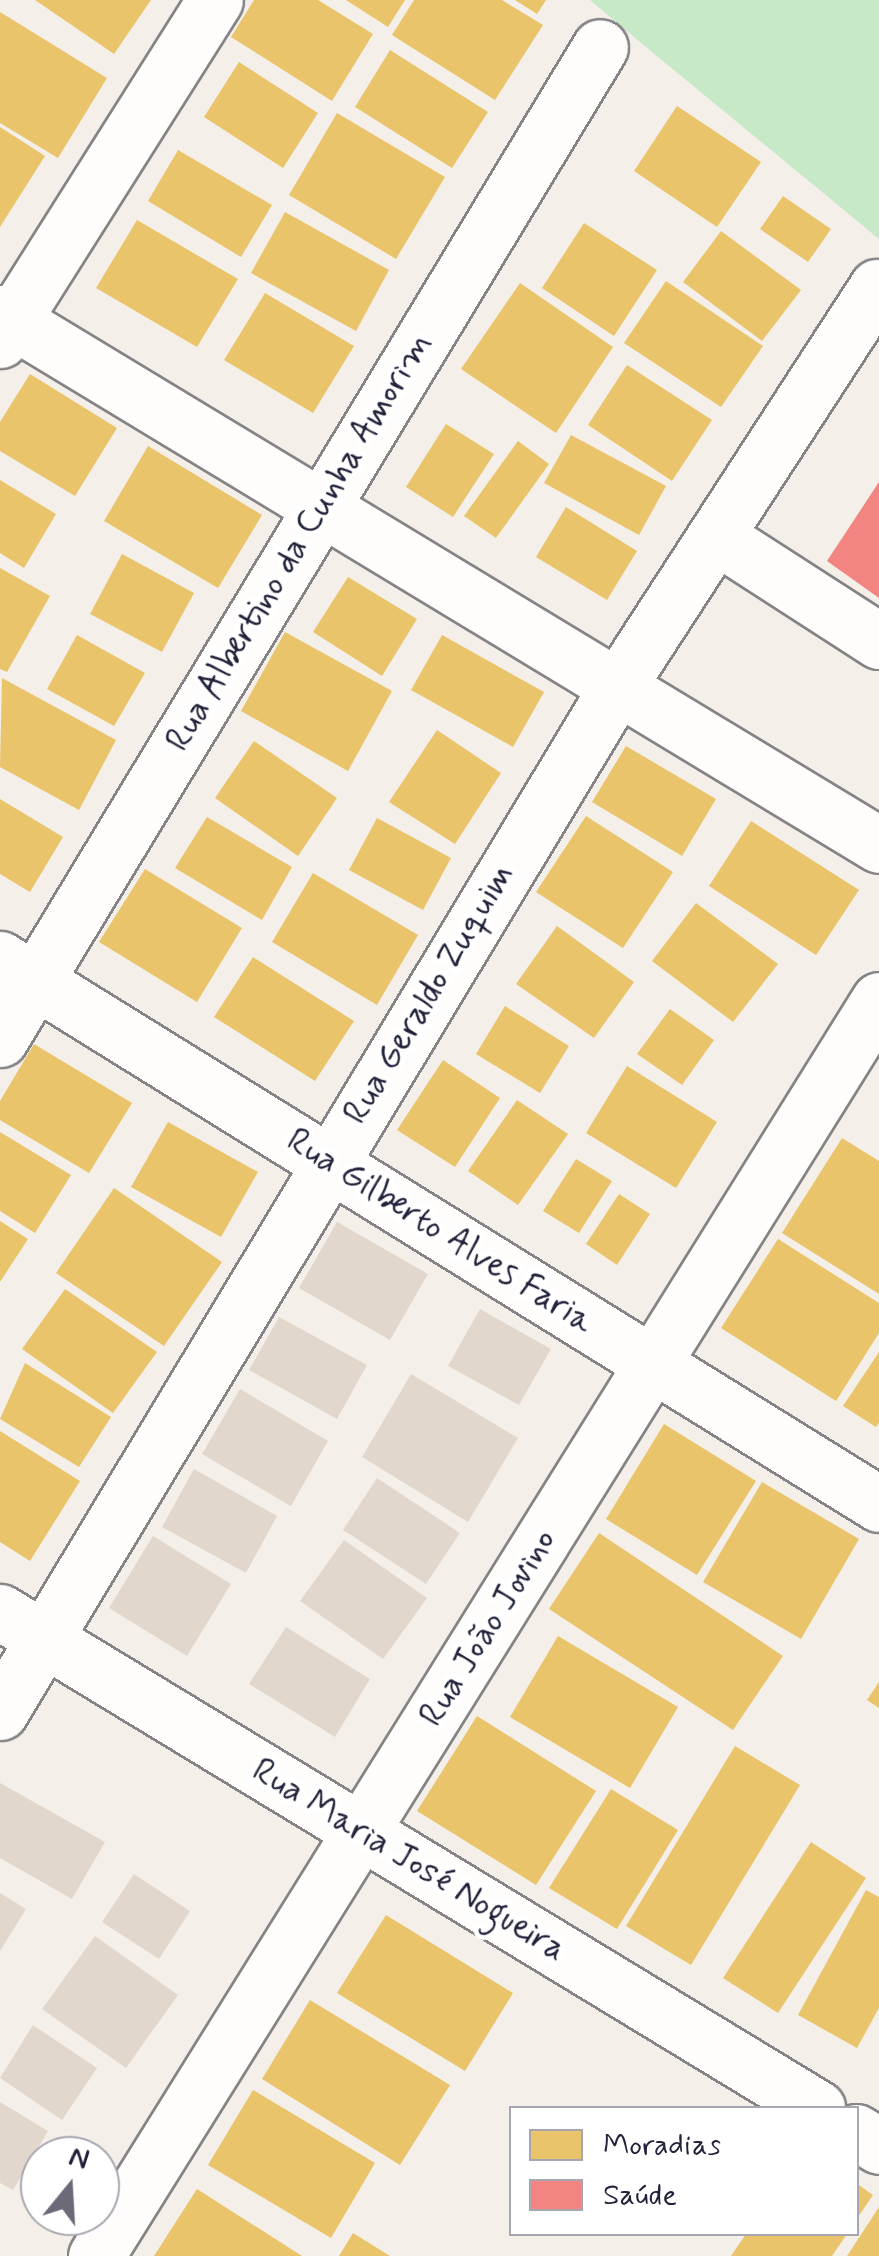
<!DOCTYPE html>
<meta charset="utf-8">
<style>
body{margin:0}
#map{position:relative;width:879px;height:2256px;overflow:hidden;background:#f5efe9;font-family:Mynerve,sans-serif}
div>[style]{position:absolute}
.green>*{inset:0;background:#c8e9c8}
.homes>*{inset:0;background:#e9c46a}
.health>*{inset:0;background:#f28482}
.building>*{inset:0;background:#e1d7cd}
.roads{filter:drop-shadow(2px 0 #858385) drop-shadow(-2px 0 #858385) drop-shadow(0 2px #858385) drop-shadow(0 -2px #858385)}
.minor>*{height:55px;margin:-27.5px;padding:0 27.5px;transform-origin:27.5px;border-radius:27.5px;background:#fefdfc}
span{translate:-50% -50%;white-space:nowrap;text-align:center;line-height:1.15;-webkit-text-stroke:10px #fff;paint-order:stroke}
.street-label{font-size:35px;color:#22223b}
.legend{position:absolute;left:509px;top:2106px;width:350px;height:130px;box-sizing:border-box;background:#fff;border:2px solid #a7a7b1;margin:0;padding:12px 18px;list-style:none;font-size:30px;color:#22223b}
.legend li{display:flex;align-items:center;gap:20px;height:50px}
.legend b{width:50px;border:2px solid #a7a7b1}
.north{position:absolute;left:20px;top:2136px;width:100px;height:100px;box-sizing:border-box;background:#fff;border:2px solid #a7a7b1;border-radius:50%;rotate:18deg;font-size:28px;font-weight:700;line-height:40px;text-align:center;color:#22223b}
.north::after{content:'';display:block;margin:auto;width:35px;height:45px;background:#6c6a78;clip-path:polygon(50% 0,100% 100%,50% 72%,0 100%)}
</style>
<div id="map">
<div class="green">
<i style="clip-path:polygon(590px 0,879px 0,879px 239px,635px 38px)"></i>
</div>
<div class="homes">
<i style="clip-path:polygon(35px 0,151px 0,114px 54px)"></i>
<i style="clip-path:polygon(254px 0,318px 0,373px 34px,332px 101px,231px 37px)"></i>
<i style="clip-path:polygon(346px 0,405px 0,388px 27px)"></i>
<i style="clip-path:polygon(414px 0,502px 0,543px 25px,495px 100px,392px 35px)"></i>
<i style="clip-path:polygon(515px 0,546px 0,537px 14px)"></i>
<i style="clip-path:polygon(0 12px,107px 78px,58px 158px,0 123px)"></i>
<i style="clip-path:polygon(390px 50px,488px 112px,452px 168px,355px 107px)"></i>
<i style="clip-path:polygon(239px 62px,318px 113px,283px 168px,204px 117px)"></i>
<i style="clip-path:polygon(677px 106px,761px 162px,717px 227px,634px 171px)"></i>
<i style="clip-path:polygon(337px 113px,445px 177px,396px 259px,289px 195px)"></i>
<i style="clip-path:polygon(0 127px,45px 156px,0 227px)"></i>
<i style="clip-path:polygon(178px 150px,272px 205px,241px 257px,148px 201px)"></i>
<i style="clip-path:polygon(783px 196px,831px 229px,808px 262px,760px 229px)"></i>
<i style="clip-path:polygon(285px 212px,389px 270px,356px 331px,251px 273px)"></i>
<i style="clip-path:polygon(137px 220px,238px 279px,197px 347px,96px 288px)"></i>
<i style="clip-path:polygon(584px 223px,657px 270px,614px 336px,542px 288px)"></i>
<i style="clip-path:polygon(721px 231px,801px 290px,762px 341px,683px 282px)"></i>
<i style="clip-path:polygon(666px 281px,763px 346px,721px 407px,624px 343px)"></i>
<i style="clip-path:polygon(520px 283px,613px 347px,556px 433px,461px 369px)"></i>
<i style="clip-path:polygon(265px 293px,354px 346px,313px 413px,224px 360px)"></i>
<i style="clip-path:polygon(627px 365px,712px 420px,672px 481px,588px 425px)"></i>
<i style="clip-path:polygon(30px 374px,117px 428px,75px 496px,0 451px,0 422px)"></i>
<i style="clip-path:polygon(446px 424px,494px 454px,453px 517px,406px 487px)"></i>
<i style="clip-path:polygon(571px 435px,666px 486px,639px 535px,544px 483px)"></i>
<i style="clip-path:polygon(518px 441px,549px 464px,496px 538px,464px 516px)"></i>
<i style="clip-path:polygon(148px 446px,262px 515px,218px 588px,104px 521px)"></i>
<i style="clip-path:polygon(0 480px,56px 514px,24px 568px,0 553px)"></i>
<i style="clip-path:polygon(566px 507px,637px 551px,607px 600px,536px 557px)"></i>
<i style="clip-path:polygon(122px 554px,194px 593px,162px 652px,90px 614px)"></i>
<i style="clip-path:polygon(0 568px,50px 596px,7px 672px,0 669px)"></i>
<i style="clip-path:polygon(348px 577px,417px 619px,382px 676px,313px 632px)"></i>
<i style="clip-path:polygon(285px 632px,392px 691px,348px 771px,241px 711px)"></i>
<i style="clip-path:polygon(77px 635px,145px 673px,114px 726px,47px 689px)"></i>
<i style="clip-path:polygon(442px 635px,544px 692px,513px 747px,411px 690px)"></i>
<i style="clip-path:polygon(2px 678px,116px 740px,79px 810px,0 767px)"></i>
<i style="clip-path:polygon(437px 730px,501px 773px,455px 844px,389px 802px)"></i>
<i style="clip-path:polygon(254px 741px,337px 798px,298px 856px,215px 798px)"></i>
<i style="clip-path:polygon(626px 746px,716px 799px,682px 856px,592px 802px)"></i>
<i style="clip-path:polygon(0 799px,63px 837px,30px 892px,0 874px)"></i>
<i style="clip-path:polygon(586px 816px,673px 872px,623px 948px,536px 892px)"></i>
<i style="clip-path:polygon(207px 817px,292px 867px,262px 920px,175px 868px)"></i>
<i style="clip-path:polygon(377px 818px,451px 858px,423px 910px,349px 870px)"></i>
<i style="clip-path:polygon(751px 821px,859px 890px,816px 955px,709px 886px)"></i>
<i style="clip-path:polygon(145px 869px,242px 928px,197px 1002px,99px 942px)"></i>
<i style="clip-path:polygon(313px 873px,418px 935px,377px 1005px,272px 942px)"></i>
<i style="clip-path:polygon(696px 903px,778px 964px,733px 1022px,652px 961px)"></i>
<i style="clip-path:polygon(557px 926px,634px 982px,594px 1038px,516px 984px)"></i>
<i style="clip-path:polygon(253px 957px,354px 1021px,315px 1081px,214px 1017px)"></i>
<i style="clip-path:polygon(505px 1006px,569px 1046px,540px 1093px,476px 1054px)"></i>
<i style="clip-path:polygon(670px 1009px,714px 1040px,682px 1085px,637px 1054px)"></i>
<i style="clip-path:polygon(34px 1044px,132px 1103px,89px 1173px,0 1120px,0 1101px)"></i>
<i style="clip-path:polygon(443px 1060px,500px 1098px,455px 1167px,397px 1130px)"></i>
<i style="clip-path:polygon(627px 1066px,717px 1122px,676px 1188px,586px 1133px)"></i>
<i style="clip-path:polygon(517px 1100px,568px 1134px,518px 1205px,468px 1171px)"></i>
<i style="clip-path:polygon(168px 1122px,258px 1172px,221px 1237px,131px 1187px)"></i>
<i style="clip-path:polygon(0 1132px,71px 1175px,35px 1233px,0 1211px)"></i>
<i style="clip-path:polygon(842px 1138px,879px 1161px,879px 1294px,782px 1233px)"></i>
<i style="clip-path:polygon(576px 1159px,612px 1181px,579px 1233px,543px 1211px)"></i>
<i style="clip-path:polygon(114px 1188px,222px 1262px,164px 1346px,56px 1273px)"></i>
<i style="clip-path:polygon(619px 1194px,650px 1214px,617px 1265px,586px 1244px)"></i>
<i style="clip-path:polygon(0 1221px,28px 1239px,0 1282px)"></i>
<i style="clip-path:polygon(778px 1239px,879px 1303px,879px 1333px,836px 1401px,721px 1328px)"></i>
<i style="clip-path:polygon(65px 1289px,157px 1352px,113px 1413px,22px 1349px)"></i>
<i style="clip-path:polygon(879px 1352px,879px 1423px,876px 1427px,843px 1406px)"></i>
<i style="clip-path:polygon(25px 1363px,111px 1417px,79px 1467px,0 1419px)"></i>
<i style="clip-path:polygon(664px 1424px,756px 1481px,697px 1575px,606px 1519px)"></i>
<i style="clip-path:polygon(0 1431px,80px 1481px,30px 1561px,0 1542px)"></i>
<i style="clip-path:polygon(762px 1482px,859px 1539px,801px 1639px,703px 1582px)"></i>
<i style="clip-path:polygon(599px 1533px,783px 1656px,733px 1730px,549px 1609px)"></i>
<i style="clip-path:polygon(558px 1636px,678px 1707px,630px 1788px,510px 1717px)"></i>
<i style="clip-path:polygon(879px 1682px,879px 1708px,867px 1700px)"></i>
<i style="clip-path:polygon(477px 1716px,596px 1791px,536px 1885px,417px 1811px)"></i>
<i style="clip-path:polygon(735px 1746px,800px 1785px,691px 1965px,626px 1926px)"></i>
<i style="clip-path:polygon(611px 1789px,678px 1830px,617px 1929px,549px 1888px)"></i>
<i style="clip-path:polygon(811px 1842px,866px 1878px,778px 2013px,723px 1978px)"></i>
<i style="clip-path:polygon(866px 1890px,879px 1897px,879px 2008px,857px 2048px,798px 2015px)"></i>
<i style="clip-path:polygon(386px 1915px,513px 1993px,465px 2071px,337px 1993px)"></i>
<i style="clip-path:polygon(310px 2000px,450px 2085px,400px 2165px,262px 2079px)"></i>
<i style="clip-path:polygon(253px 2090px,375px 2163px,331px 2238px,208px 2165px)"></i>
<i style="clip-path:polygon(856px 2183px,873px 2195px,856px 2220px)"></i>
<i style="clip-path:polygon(197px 2189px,302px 2256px,154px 2256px)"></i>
<i style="clip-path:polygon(879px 2207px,879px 2256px,847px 2256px)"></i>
<i style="clip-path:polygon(353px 2233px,390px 2256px,339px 2256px)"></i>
<i style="clip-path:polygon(746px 2234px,847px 2234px,832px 2256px,731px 2256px)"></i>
</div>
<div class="health">
<i style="clip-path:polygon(879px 482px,879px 598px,827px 561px)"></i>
</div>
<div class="building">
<i style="clip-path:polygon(337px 1222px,428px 1274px,390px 1340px,299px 1288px)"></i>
<i style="clip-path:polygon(480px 1309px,551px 1349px,519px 1405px,448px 1366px)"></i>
<i style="clip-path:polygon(279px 1317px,367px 1365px,337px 1419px,249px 1370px)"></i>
<i style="clip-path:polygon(411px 1374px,518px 1438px,468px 1522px,362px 1457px)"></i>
<i style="clip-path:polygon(240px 1389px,328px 1441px,291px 1506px,202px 1454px)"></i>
<i style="clip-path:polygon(194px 1469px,277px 1516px,246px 1573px,162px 1527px)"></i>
<i style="clip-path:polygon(377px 1478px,460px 1533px,426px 1584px,343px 1530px)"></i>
<i style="clip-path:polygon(153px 1536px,231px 1584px,187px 1656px,109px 1608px)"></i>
<i style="clip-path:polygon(344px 1540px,427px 1598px,383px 1659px,300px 1601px)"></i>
<i style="clip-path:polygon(286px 1627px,370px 1679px,335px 1737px,249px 1684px)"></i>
<i style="clip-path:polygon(0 1783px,105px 1842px,72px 1899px,0 1858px)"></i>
<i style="clip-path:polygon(134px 1874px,190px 1911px,159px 1959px,102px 1922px)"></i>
<i style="clip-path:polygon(0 1893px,26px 1909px,0 1951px)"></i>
<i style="clip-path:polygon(95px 1936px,178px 1995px,126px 2068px,42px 2009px)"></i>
<i style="clip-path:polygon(33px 2025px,97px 2068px,62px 2120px,0 2078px)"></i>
<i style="clip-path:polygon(0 2102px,48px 2131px,13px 2190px,0 2183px)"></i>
</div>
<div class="roads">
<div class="minor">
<i style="left:0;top:313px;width:1027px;rotate:31.18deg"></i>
<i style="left:0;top:340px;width:402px;rotate:-57.7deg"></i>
<i style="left:716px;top:536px;width:194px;rotate:32.8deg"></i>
<i style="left:0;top:959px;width:1034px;rotate:31.8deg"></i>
<i style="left:0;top:1039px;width:1159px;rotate:-58.83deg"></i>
<i style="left:0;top:1612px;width:956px;rotate:31.26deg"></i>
<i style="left:0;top:1712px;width:1191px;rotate:-58.95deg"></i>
<i style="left:614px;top:692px;width:483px;rotate:-57deg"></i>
<i style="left:856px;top:2132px;width:27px;rotate:31deg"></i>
<i style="left:96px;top:2256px;width:1480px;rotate:-58.06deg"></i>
</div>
</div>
<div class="street-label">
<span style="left:299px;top:542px;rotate:-59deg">Rua Albertino da Cunha Amorim</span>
<span style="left:429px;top:994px;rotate:-59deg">Rua Geraldo Zuquim</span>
<span style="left:440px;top:1231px;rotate:32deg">Rua Gilberto Alves Faria</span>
<span style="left:488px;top:1628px;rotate:-58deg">Rua João Jovino</span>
<span style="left:409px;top:1860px;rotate:31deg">Rua Maria José Nogueira</span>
</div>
<ul class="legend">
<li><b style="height:28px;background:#e9c46a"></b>Moradias</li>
<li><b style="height:28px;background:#f28482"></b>Saúde</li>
</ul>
<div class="north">N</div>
</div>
